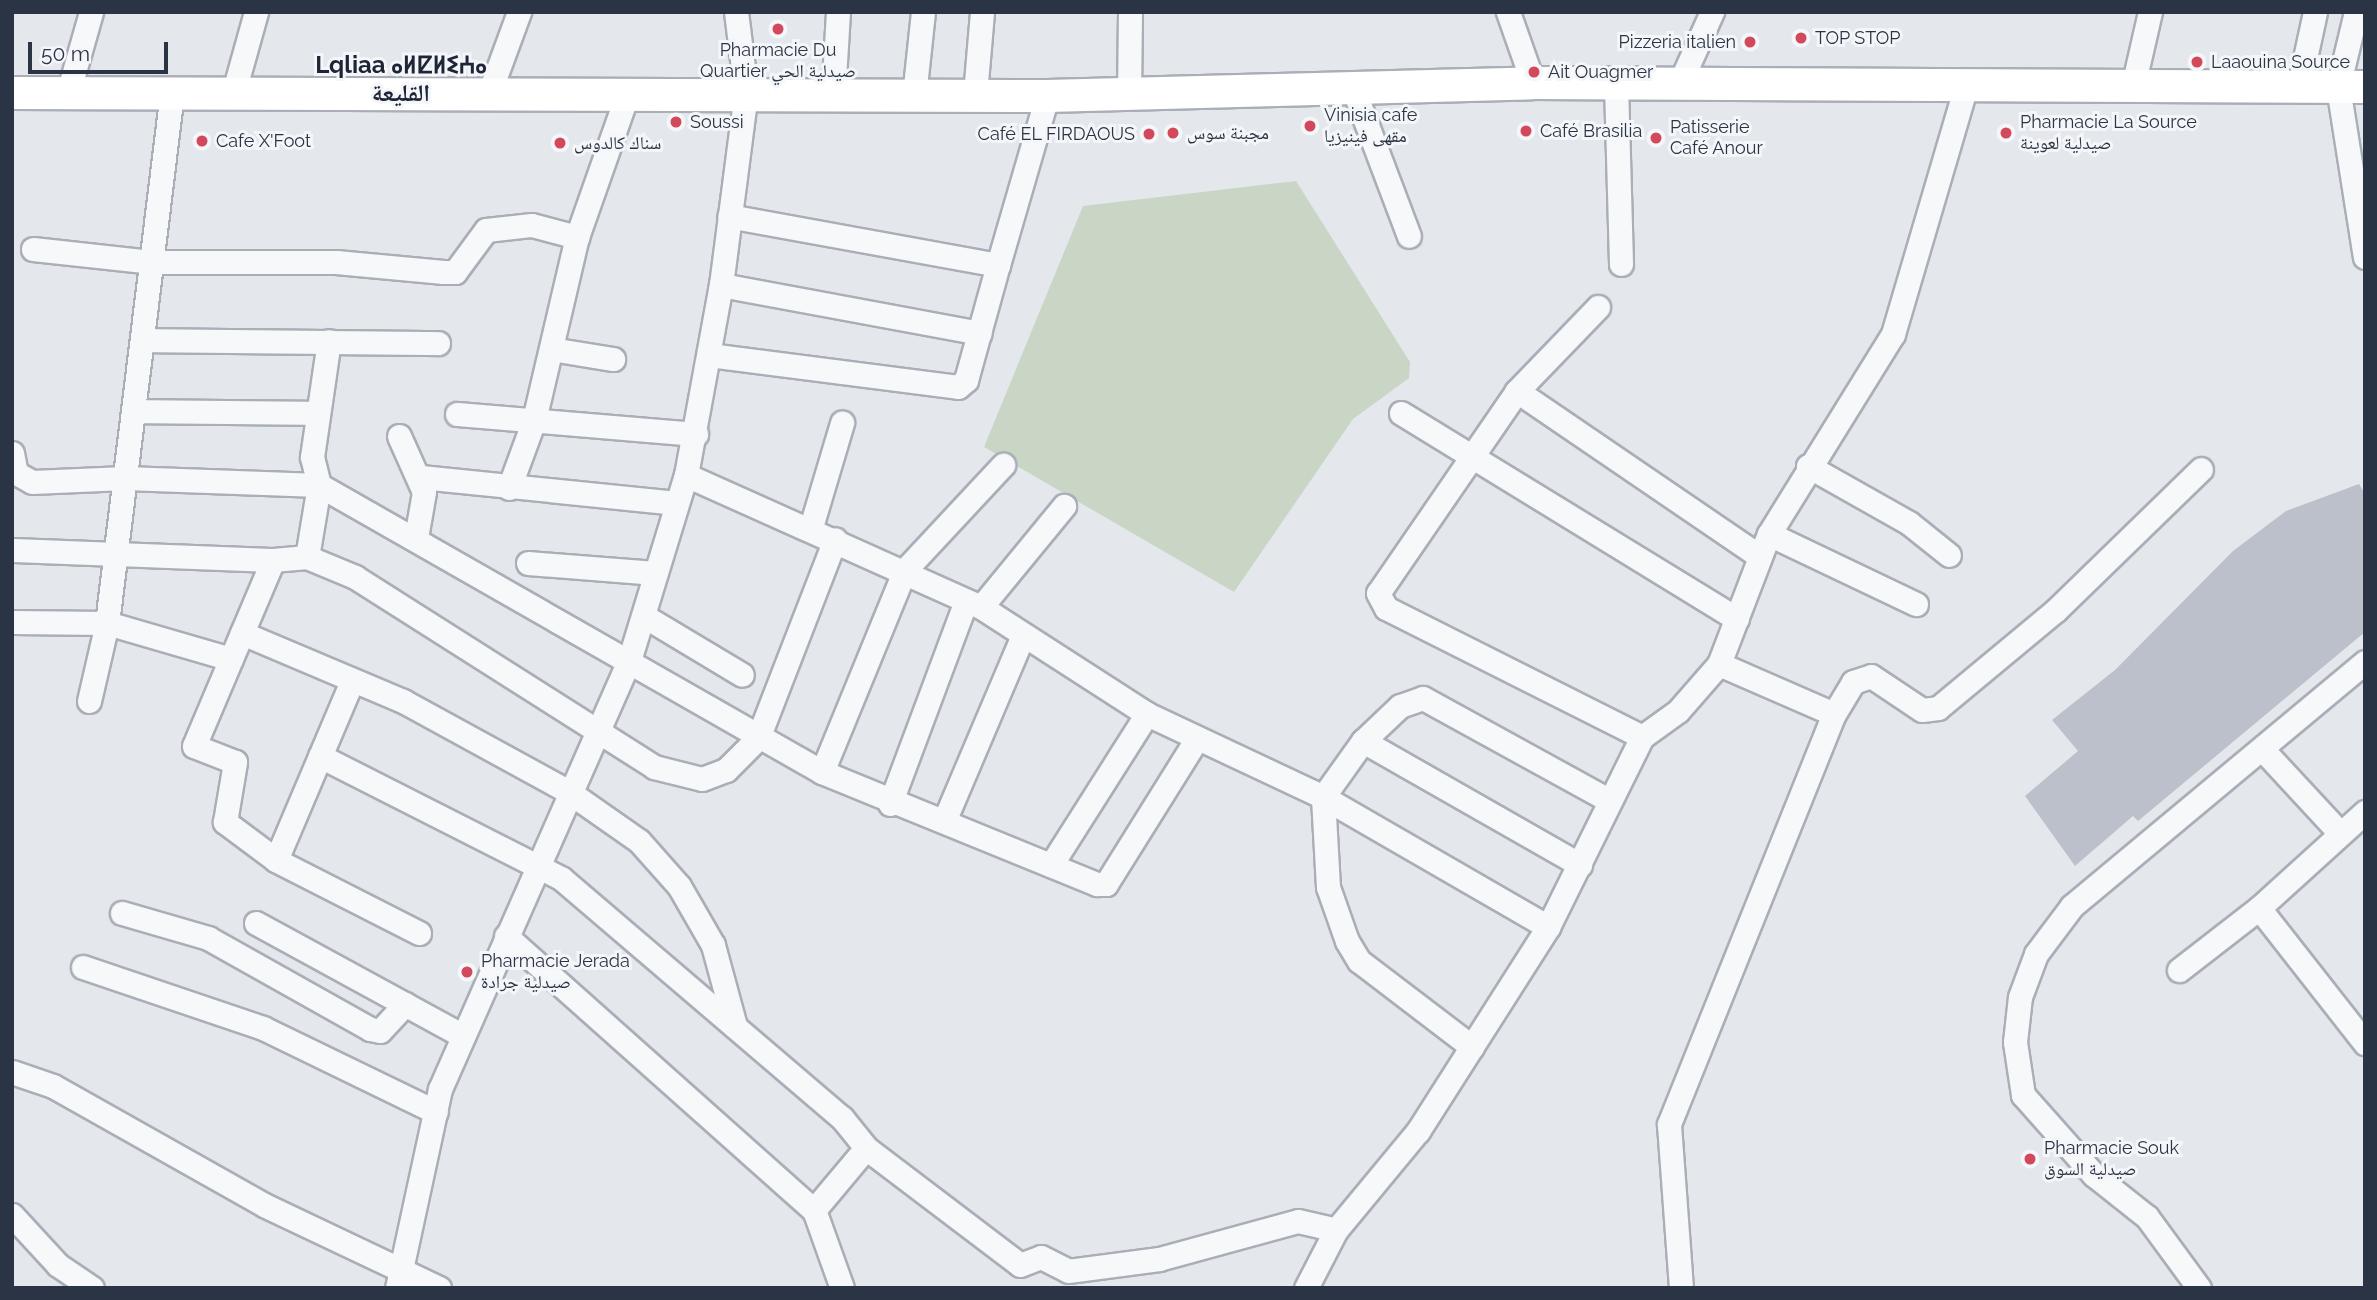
<!DOCTYPE html>
<meta charset="utf-8">
<style>
body{margin:0}
#map{position:relative;width:2377px;height:1300px;overflow:hidden;background:#e4e7ec;font-family:Raleway,"Noto Naskh Arabic","Noto Sans Tifinagh",sans-serif}
div>[style]{position:absolute}
.green>*{inset:0;background:#c9d6c5}
.building>*{inset:0;background:#bbc0ca}
.roads{filter:drop-shadow(2px 0 #a9aeb7) drop-shadow(-2px 0 #a9aeb7) drop-shadow(0 2px #a9aeb7) drop-shadow(0 -2px #a9aeb7)}
.minor>*{height:23px;margin:-11.5px;padding:0 11.5px;transform-origin:11.5px;border-radius:11.5px;background:#f7f8fa}
.secondary>*{height:32px;margin:-16px;padding:0 16px;transform-origin:16px;border-radius:16px;background:#fff}
.dots>*{width:19px;height:19px;translate:-50% -50%;box-sizing:border-box;border:4px solid #f4f6f9;border-radius:50%}
span{translate:-50% -50%;white-space:nowrap;text-align:center;line-height:1.15;-webkit-text-stroke:6px #f4f6f9;paint-order:stroke}
.poi-label{font-size:18px;color:#2b3445}
.left{translate:0 -50%;text-align:left}
.right{translate:-100% -50%;text-align:right}
.district-label{font-size:24px;color:#1d2536;font-weight:700}
.frame{position:absolute;inset:0;border:14px solid #2b3445;pointer-events:none}
.scale{position:absolute;left:28px;top:42px;width:140px;height:32px;box-sizing:border-box;border:4px solid #2b3445;border-top:0;padding-left:9px;font-size:21px;line-height:24px;white-space:nowrap;color:#2b3445;-webkit-text-stroke:5px #f4f6f9;paint-order:stroke}
</style>
<div id="map">
<div class="green">
<i style="clip-path:polygon(1296px 181px,1410px 362px,1409px 378px,1353px 419px,1234px 592px,984px 447px,1083px 206px)"></i>
</div>
<div class="building">
<i style="clip-path:polygon(2359px 484px,2365px 494px,2365px 632px,2138px 821px,2133px 816px,2075px 866px,2025px 796px,2078px 751px,2052px 720px,2115px 670px,2233px 551px,2286px 511px)"></i>
</div>
<div class="roads">
<div class="minor">
<i style="left:1508px;top:12px;width:75px;rotate:70.6deg"></i>
<i style="left:2356px;top:12px;width:77px;rotate:103.5deg"></i>
<i style="left:2338px;top:87px;width:172px;rotate:81deg"></i>
<i style="left:1616px;top:84px;width:180px;rotate:88.4deg"></i>
<i style="left:1679px;top:85px;width:80px;rotate:-65.7deg"></i>
<i style="left:2133px;top:86px;width:76px;rotate:-77.1deg"></i>
<i style="left:2299px;top:86px;width:76px;rotate:-77.8deg"></i>
<i style="left:1353px;top:88px;width:158px;rotate:69.3deg"></i>
<i style="left:234px;top:91px;width:82px;rotate:-74.4deg"></i>
<i style="left:490px;top:91px;width:84px;rotate:-69.8deg"></i>
<i style="left:68px;top:93px;width:84px;rotate:-74.1deg"></i>
<i style="left:975px;top:94px;width:82px;rotate:-85.1deg"></i>
<i style="left:1129px;top:95px;width:83px;rotate:-89.3deg"></i>
<i style="left:833px;top:96px;width:84px;rotate:-86.6deg"></i>
<i style="left:914px;top:96px;width:84px;rotate:-83.9deg"></i>
<i style="left:33px;top:249px;width:121px;rotate:6.2deg"></i>
<i style="left:153px;top:262px;width:183px"></i>
<i style="left:336px;top:262px;width:108px;rotate:5.3deg"></i>
<i style="left:444px;top:272px;width:11px"></i>
<i style="left:455px;top:272px;width:52px;rotate:-53.6deg"></i>
<i style="left:486px;top:230px;width:46px;rotate:-6.2deg"></i>
<i style="left:532px;top:225px;width:47px;rotate:14.9deg"></i>
<i style="left:998px;top:265px;width:176px;rotate:-73.8deg"></i>
<i style="left:721px;top:285px;width:263px;rotate:10.5deg"></i>
<i style="left:1598px;top:307px;width:117px;rotate:134deg"></i>
<i style="left:1517px;top:391px;width:245px;rotate:124.5deg"></i>
<i style="left:1378px;top:593px;width:17px;rotate:62deg"></i>
<i style="left:1386px;top:608px;width:287px;rotate:26.7deg"></i>
<i style="left:143px;top:340px;width:295px;rotate:0.6deg"></i>
<i style="left:551px;top:349px;width:63px;rotate:9.2deg"></i>
<i style="left:709px;top:355px;width:251px;rotate:7.3deg"></i>
<i style="left:958px;top:387px;width:11px;rotate:-41deg"></i>
<i style="left:966px;top:380px;width:119px;rotate:-74.5deg"></i>
<i style="left:998px;top:265px;width:273px;rotate:-169.7deg"></i>
<i style="left:1517px;top:391px;width:293px;rotate:34.3deg"></i>
<i style="left:135px;top:411px;width:183px;rotate:0.6deg"></i>
<i style="left:1401px;top:413px;width:394px;rotate:31.5deg"></i>
<i style="left:457px;top:414px;width:240px;rotate:4.8deg"></i>
<i style="left:399px;top:436px;width:61px;rotate:65.9deg"></i>
<i style="left:424px;top:492px;width:47px;rotate:99.9deg"></i>
<i style="left:12px;top:453px;width:20px;rotate:79deg"></i>
<i style="left:16px;top:473px;width:18px;rotate:29deg"></i>
<i style="left:32px;top:482px;width:93px;rotate:-2.5deg"></i>
<i style="left:125px;top:478px;width:194px;rotate:2.1deg"></i>
<i style="left:319px;top:485px;width:579px;rotate:29.71deg"></i>
<i style="left:822px;top:772px;width:297px;rotate:22.2deg"></i>
<i style="left:1097px;top:884px;width:9px"></i>
<i style="left:1106px;top:884px;width:170px;rotate:-58deg"></i>
<i style="left:1808px;top:466px;width:116px;rotate:29.4deg"></i>
<i style="left:1909px;top:523px;width:51px;rotate:38.7deg"></i>
<i style="left:686px;top:475px;width:323px;rotate:24.1deg"></i>
<i style="left:981px;top:607px;width:197px;rotate:32.8deg"></i>
<i style="left:1147px;top:714px;width:195px;rotate:25.2deg"></i>
<i style="left:1323px;top:797px;width:260px;rotate:30deg"></i>
<i style="left:421px;top:477px;width:257px;rotate:5.8deg"></i>
<i style="left:509px;top:488px;width:72px;rotate:-69.8deg"></i>
<i style="left:534px;top:420px;width:188px;rotate:-76.8deg"></i>
<i style="left:577px;top:237px;width:154px;rotate:-70.6deg"></i>
<i style="left:811px;top:527px;width:109px;rotate:-73.4deg"></i>
<i style="left:1769px;top:534px;width:163px;rotate:25.5deg"></i>
<i style="left:12px;top:550px;width:261px;rotate:2.2deg"></i>
<i style="left:307px;top:557px;width:73px;rotate:-80.5deg"></i>
<i style="left:319px;top:485px;width:29px;rotate:-104deg"></i>
<i style="left:312px;top:457px;width:117px;rotate:-81.7deg"></i>
<i style="left:528px;top:563px;width:128px;rotate:4.5deg"></i>
<i style="left:981px;top:607px;width:131px;rotate:-50.6deg"></i>
<i style="left:644px;top:616px;width:114px;rotate:31deg"></i>
<i style="left:12px;top:622px;width:95px;rotate:0.6deg"></i>
<i style="left:107px;top:623px;width:129px;rotate:16.2deg"></i>
<i style="left:242px;top:633px;width:175px;rotate:22.9deg"></i>
<i style="left:403px;top:701px;width:189px;rotate:28.7deg"></i>
<i style="left:569px;top:792px;width:85px;rotate:35deg"></i>
<i style="left:639px;top:841px;width:60px;rotate:48.4deg"></i>
<i style="left:679px;top:886px;width:68px;rotate:60deg"></i>
<i style="left:713px;top:945px;width:84px;rotate:74.8deg"></i>
<i style="left:1719px;top:664px;width:125px;rotate:23.5deg"></i>
<i style="left:89px;top:701px;width:80px;rotate:-77deg"></i>
<i style="left:107px;top:623px;width:535px;rotate:-83.02deg"></i>
<i style="left:1363px;top:741px;width:250px;rotate:29.7deg"></i>
<i style="left:2263px;top:750px;width:112px;rotate:47.2deg"></i>
<i style="left:320px;top:756px;width:271px;rotate:26.9deg"></i>
<i style="left:562px;top:879px;width:368px;rotate:40.5deg"></i>
<i style="left:842px;top:1118px;width:38px;rotate:51deg"></i>
<i style="left:822px;top:772px;width:218px;rotate:-67.7deg"></i>
<i style="left:905px;top:570px;width:144px;rotate:-47deg"></i>
<i style="left:890px;top:804px;width:217px;rotate:-69.5deg"></i>
<i style="left:945px;top:819px;width:197px;rotate:-67deg"></i>
<i style="left:276px;top:860px;width:194px;rotate:-67deg"></i>
<i style="left:1051px;top:865px;width:179px;rotate:-57.6deg"></i>
<i style="left:2259px;top:908px;width:172px;rotate:51.9deg"></i>
<i style="left:122px;top:913px;width:90px;rotate:16.2deg"></i>
<i style="left:208px;top:938px;width:186px;rotate:29.3deg"></i>
<i style="left:370px;top:1029px;width:10px;rotate:11deg"></i>
<i style="left:380px;top:1031px;width:37px;rotate:-47deg"></i>
<i style="left:256px;top:923px;width:232px;rotate:28.6deg"></i>
<i style="left:419px;top:933px;width:161px;rotate:-153deg"></i>
<i style="left:276px;top:860px;width:64px;rotate:-143.3deg"></i>
<i style="left:225px;top:822px;width:61px;rotate:-80.5deg"></i>
<i style="left:235px;top:762px;width:44px;rotate:-158.7deg"></i>
<i style="left:194px;top:746px;width:202px;rotate:-67deg"></i>
<i style="left:273px;top:560px;width:34px;rotate:-5deg"></i>
<i style="left:307px;top:557px;width:52px;rotate:22.6deg"></i>
<i style="left:355px;top:577px;width:354px;rotate:32.4deg"></i>
<i style="left:654px;top:767px;width:49px;rotate:14deg"></i>
<i style="left:702px;top:779px;width:26px;rotate:-21deg"></i>
<i style="left:726px;top:770px;width:45px;rotate:-45deg"></i>
<i style="left:758px;top:738px;width:213px;rotate:-68.8deg"></i>
<i style="left:506px;top:936px;width:412px;rotate:41.7deg"></i>
<i style="left:83px;top:967px;width:190px;rotate:18.7deg"></i>
<i style="left:263px;top:1028px;width:192px;rotate:25.9deg"></i>
<i style="left:2179px;top:970px;width:101px;rotate:-37.8deg"></i>
<i style="left:2259px;top:908px;width:143px;rotate:-42.2deg"></i>
<i style="left:1472px;top:1047px;width:142px;rotate:-142.7deg"></i>
<i style="left:1359px;top:961px;width:23px;rotate:-121deg"></i>
<i style="left:1347px;top:941px;width:57px;rotate:-109.4deg"></i>
<i style="left:1328px;top:887px;width:90px;rotate:-93.2deg"></i>
<i style="left:1323px;top:797px;width:69px;rotate:-54.5deg"></i>
<i style="left:1363px;top:741px;width:51px;rotate:-43.4deg"></i>
<i style="left:1400px;top:706px;width:24px;rotate:-19deg"></i>
<i style="left:1423px;top:698px;width:210px;rotate:28.8deg"></i>
<i style="left:12px;top:1072px;width:43px;rotate:18.9deg"></i>
<i style="left:53px;top:1086px;width:242px;rotate:29.4deg"></i>
<i style="left:264px;top:1205px;width:194px;rotate:25.4deg"></i>
<i style="left:12px;top:1215px;width:68px;rotate:47.4deg"></i>
<i style="left:58px;top:1265px;width:41px;rotate:34.1deg"></i>
<i style="left:397px;top:1288px;width:204px;rotate:-77.8deg"></i>
<i style="left:440px;top:1089px;width:468px;rotate:-66.2deg"></i>
<i style="left:629px;top:661px;width:195px;rotate:-73deg"></i>
<i style="left:686px;top:475px;width:193px;rotate:-79.6deg"></i>
<i style="left:721px;top:285px;width:195px;rotate:-82.6deg"></i>
<i style="left:746px;top:92px;width:81px;rotate:-97.1deg"></i>
<i style="left:842px;top:1288px;width:83px;rotate:-109.7deg"></i>
<i style="left:814px;top:1210px;width:81px;rotate:-50deg"></i>
<i style="left:866px;top:1148px;width:193px;rotate:37.2deg"></i>
<i style="left:1020px;top:1265px;width:22px;rotate:-21deg"></i>
<i style="left:1041px;top:1257px;width:30px;rotate:27deg"></i>
<i style="left:1068px;top:1271px;width:92px;rotate:-7.5deg"></i>
<i style="left:1159px;top:1259px;width:144px;rotate:-15.3deg"></i>
<i style="left:1298px;top:1221px;width:39px;rotate:13deg"></i>
<i style="left:1306px;top:1288px;width:65px;rotate:-62.7deg"></i>
<i style="left:1336px;top:1230px;width:129px;rotate:-50.4deg"></i>
<i style="left:1418px;top:1131px;width:242px;rotate:-57.5deg"></i>
<i style="left:1548px;top:927px;width:212px;rotate:-63.7deg"></i>
<i style="left:1642px;top:737px;width:44px;rotate:-35.8deg"></i>
<i style="left:1678px;top:711px;width:62px;rotate:-48.9deg"></i>
<i style="left:1719px;top:664px;width:139px;rotate:-69deg"></i>
<i style="left:1769px;top:534px;width:235px;rotate:-58.2deg"></i>
<i style="left:1893px;top:334px;width:259px;rotate:-73.6deg"></i>
<i style="left:1681px;top:1288px;width:164px;rotate:-94.2deg"></i>
<i style="left:1669px;top:1124px;width:442px;rotate:-68.1deg"></i>
<i style="left:1834px;top:714px;width:37px;rotate:-59deg"></i>
<i style="left:1853px;top:682px;width:19px;rotate:-18deg"></i>
<i style="left:1871px;top:676px;width:61px;rotate:33.7deg"></i>
<i style="left:1922px;top:710px;width:16px;rotate:-7deg"></i>
<i style="left:1938px;top:708px;width:153px;rotate:-39.7deg"></i>
<i style="left:2056px;top:610px;width:202px;rotate:-44.2deg"></i>
<i style="left:2199px;top:1288px;width:88px;rotate:-126.2deg"></i>
<i style="left:2147px;top:1217px;width:68px;rotate:-141.6deg"></i>
<i style="left:2094px;top:1175px;width:107px;rotate:-131.6deg"></i>
<i style="left:2023px;top:1095px;width:54px;rotate:-98.6deg"></i>
<i style="left:2015px;top:1042px;width:45px;rotate:-83.7deg"></i>
<i style="left:2020px;top:997px;width:46px;rotate:-69.6deg"></i>
<i style="left:2036px;top:954px;width:60px;rotate:-53.1deg"></i>
<i style="left:2072px;top:906px;width:381px;rotate:-39.8deg"></i>
</div>
<div class="secondary">
<i style="left:12px;top:93px;width:1035px;rotate:0.17deg"></i>
<i style="left:1047px;top:96px;width:486px;rotate:-1.5deg"></i>
<i style="left:1533px;top:83px;width:832px;rotate:0.28deg"></i>
</div>
</div>
<div class="dots">
<i style="left:778px;top:29px;background:#d1495b"></i>
<i style="left:1801px;top:38px;background:#d1495b"></i>
<i style="left:1750px;top:42px;background:#d1495b"></i>
<i style="left:2197px;top:62px;background:#d1495b"></i>
<i style="left:1534px;top:72px;background:#d1495b"></i>
<i style="left:676px;top:122px;background:#d1495b"></i>
<i style="left:1310px;top:126px;background:#d1495b"></i>
<i style="left:1526px;top:131px;background:#d1495b"></i>
<i style="left:1173px;top:133px;background:#d1495b"></i>
<i style="left:2006px;top:133px;background:#d1495b"></i>
<i style="left:1149px;top:134px;background:#d1495b"></i>
<i style="left:1656px;top:138px;background:#d1495b"></i>
<i style="left:202px;top:141px;background:#d1495b"></i>
<i style="left:560px;top:143px;background:#d1495b"></i>
<i style="left:467px;top:972px;background:#d1495b"></i>
<i style="left:2030px;top:1159px;background:#d1495b"></i>
</div>
<div class="poi-label">
<span class="left" style="left:1815px;top:38px">TOP STOP</span>
<span class="right" style="left:1736px;top:42px">Pizzeria italien</span>
<span style="left:778px;top:61px">Pharmacie Du<br>Quartier صيدلية الحي</span>
<span class="left" style="left:2211px;top:62px">Laaouina Source</span>
<span class="left" style="left:1548px;top:72px">Ait Ouagmer</span>
<span class="left" style="left:1324px;top:126px">Vinisia cafe<br>مقهى فينيزيا</span>
<span class="left" style="left:690px;top:122px">Soussi</span>
<span class="left" style="left:2020px;top:133px">Pharmacie La Source<br>صيدلية لعوينة</span>
<span class="left" style="left:1670px;top:138px">Patisserie<br>Café Anour</span>
<span class="left" style="left:1540px;top:131px">Café Brasilia</span>
<span class="left" style="left:1187px;top:133px">مجبنة سوس</span>
<span class="right" style="left:1135px;top:134px">Café EL FIRDAOUS</span>
<span class="left" style="left:216px;top:141px">Cafe X'Foot</span>
<span class="left" style="left:574px;top:143px">سناك كالدوس</span>
<span class="left" style="left:481px;top:972px">Pharmacie Jerada<br>صيدلية جرادة</span>
<span class="left" style="left:2044px;top:1159px">Pharmacie Souk<br>صيدلية السوق</span>
</div>
<div class="district-label">
<span style="left:401px;top:79px">Lqliaa ⴰⵍⵇⵍⵉⵄⴰ<br>القليعة</span>
</div>
<div class="frame"></div>
<div class="scale">50 m</div>
</div>
